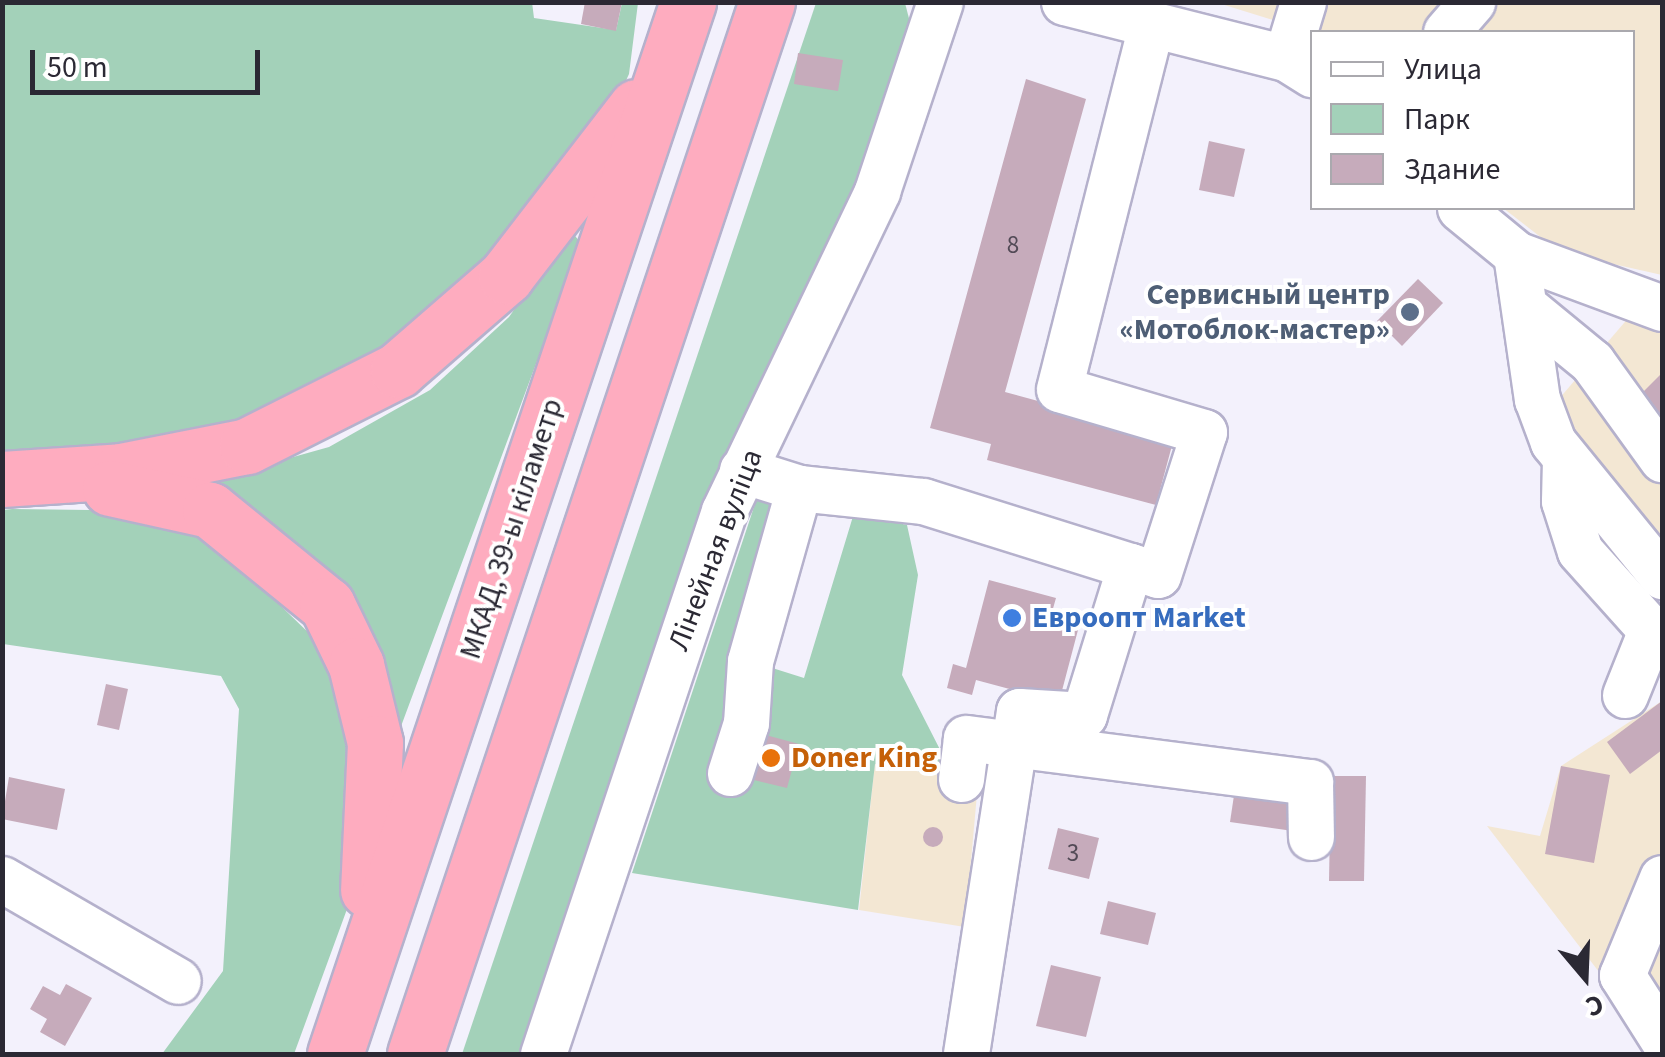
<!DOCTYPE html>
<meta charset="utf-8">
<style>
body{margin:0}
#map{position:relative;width:1665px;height:1057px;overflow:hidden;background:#f3f1fc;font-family:"Source Sans 3",sans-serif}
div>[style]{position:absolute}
.industrial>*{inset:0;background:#f3e7d3}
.green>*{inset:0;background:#a3d1b9}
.building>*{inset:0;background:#c6abbb}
.round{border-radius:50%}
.roads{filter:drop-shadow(2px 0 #b5b1cc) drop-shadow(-2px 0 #b5b1cc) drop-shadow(0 2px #b5b1cc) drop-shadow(0 -2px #b5b1cc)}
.minor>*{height:45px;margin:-22.5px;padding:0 22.5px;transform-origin:22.5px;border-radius:22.5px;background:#fff}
.highway>*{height:55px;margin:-27.5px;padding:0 27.5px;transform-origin:27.5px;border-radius:27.5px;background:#feacbf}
.dots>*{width:28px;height:28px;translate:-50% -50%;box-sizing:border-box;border:5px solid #fff;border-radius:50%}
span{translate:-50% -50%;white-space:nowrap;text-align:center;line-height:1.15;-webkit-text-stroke:8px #fff;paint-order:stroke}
.number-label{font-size:25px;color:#524a56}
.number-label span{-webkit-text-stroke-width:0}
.service-label{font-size:30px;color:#4e5e75;font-weight:700}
.right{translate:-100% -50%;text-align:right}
.street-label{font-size:30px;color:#2b2934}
.shop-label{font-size:30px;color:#366cbe;font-weight:700}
.left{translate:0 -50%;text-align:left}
.food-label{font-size:30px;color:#c56008;font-weight:700}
.frame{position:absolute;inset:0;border:5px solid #2b2934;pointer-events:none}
.legend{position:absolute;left:1310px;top:30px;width:325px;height:180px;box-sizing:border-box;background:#fff;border:2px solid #aaa9ae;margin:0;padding:12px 18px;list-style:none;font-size:30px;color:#2b2934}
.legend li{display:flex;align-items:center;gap:20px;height:50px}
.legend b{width:50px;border:2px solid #aaa9ae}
.north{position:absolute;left:1535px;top:927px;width:100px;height:100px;-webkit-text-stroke:8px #fff;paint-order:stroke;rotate:161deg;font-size:28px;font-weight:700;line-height:40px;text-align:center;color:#2b2934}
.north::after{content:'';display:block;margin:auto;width:35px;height:45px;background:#2b2934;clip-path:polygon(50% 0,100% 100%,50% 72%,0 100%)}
.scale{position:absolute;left:30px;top:50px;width:230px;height:45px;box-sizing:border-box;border:5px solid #2b2934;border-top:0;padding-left:12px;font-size:30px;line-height:35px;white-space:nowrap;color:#2b2934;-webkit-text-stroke:8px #fff;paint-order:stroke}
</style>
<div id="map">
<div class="industrial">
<i style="clip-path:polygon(1218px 3px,1662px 3px,1662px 275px,1560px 252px,1503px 208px,1632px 208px,1632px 32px,1462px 32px,1438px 15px,1422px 32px,1312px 32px)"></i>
<i style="clip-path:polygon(1630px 316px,1662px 327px,1662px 543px,1552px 407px)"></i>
<i style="clip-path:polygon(1662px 701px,1662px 1054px,1487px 826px,1540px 836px,1561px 766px)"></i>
<i style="clip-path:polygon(875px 763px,978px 783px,965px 927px,859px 910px)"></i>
</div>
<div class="green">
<i style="clip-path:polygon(532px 2px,534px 18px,616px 30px,622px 3px,638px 3px,629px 74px,611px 113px,444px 315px,262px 424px,3px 467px,3px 3px)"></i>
<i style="clip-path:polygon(816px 3px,905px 3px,913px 34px,530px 1054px,462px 1054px)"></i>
<i style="clip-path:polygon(570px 230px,581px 243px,397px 737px,207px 481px,329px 447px,430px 390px,509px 317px)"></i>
<i style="clip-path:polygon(792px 496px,750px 661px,804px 678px,854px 513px,907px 525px,918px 575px,902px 675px,954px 777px,875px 764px,858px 910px,632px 873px,757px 498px)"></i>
<i style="clip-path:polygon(12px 509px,90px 510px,187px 530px,224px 551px,315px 639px,352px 740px,354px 890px,294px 1054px,162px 1054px,223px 971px,239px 709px,221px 676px,3px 644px,3px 510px)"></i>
</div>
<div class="building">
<i style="clip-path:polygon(585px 2px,622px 2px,616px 31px,581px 24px)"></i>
<i style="clip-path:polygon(798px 53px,843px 60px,838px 91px,794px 84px)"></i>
<i style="clip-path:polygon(1026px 79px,1086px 99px,1005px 392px,1174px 438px,1156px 505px,987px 460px,991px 444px,930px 428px)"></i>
<i style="clip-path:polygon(1209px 141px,1245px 149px,1234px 197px,1199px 190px)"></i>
<i style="clip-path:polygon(1418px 279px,1443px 303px,1402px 346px,1377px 321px)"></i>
<i style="clip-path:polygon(1662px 373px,1662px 428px,1635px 400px)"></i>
<i style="clip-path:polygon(989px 580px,1056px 598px,1052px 612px,1078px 630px,1059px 702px,976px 680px,972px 695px,947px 688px,953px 664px,966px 668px)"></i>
<i style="clip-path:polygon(106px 684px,128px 689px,119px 730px,97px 725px)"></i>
<i style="clip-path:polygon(1662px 701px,1662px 750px,1630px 774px,1607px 742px)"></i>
<i style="clip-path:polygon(758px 733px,799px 744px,787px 788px,746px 778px)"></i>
<i style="clip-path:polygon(1561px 766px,1610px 775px,1594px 863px,1545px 854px)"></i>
<i style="clip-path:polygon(1331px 776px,1366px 776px,1364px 881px,1329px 881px)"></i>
<i style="clip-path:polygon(9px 777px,65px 789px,57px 830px,2px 819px)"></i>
<i style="clip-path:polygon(1236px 782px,1299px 792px,1293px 831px,1230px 822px)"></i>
<i class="round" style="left:923px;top:827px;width:20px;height:20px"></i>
<i style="clip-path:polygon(1058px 828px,1099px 838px,1089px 879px,1048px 869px)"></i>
<i style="clip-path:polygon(1108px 901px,1156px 913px,1148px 945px,1100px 934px)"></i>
<i style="clip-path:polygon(1051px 965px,1101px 977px,1086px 1037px,1036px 1026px)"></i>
<i style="clip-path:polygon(66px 984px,92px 998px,65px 1046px,40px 1032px,47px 1019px,30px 1009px,43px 986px,60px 995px)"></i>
</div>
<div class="roads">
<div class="minor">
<i style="left:1064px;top:2px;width:229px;rotate:14.2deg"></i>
<i style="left:1286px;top:58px;width:31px;rotate:32deg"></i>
<i style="left:1446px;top:32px;width:40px;rotate:-49deg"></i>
<i style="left:1286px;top:58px;width:59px;rotate:-73.1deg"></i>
<i style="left:1460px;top:208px;width:72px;rotate:39.4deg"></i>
<i style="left:1516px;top:254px;width:156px;rotate:20.3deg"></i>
<i style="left:1516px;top:254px;width:147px;rotate:81.8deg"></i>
<i style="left:1537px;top:399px;width:46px;rotate:69.6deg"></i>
<i style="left:1553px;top:442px;width:173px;rotate:50.9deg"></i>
<i style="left:1525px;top:307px;width:87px;rotate:39.4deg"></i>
<i style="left:1592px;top:362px;width:120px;rotate:54.2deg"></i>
<i style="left:1565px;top:459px;width:42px;rotate:91.4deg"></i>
<i style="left:1564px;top:501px;width:52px;rotate:72.3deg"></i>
<i style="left:1580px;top:551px;width:106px;rotate:48.1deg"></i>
<i style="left:1651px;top:630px;width:70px;rotate:111.8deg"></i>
<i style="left:742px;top:470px;width:60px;rotate:17.5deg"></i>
<i style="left:799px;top:488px;width:125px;rotate:6deg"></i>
<i style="left:923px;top:501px;width:217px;rotate:17.4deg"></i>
<i style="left:1130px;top:566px;width:156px;rotate:107.2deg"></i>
<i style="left:1084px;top:715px;width:65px;rotate:-176.5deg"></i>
<i style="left:1019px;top:711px;width:347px;rotate:98.8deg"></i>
<i style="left:1130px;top:566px;width:29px;rotate:18deg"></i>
<i style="left:1158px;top:575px;width:150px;rotate:-72.2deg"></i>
<i style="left:1204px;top:432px;width:151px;rotate:-163.5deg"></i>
<i style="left:1059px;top:389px;width:374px;rotate:-75.8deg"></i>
<i style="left:730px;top:773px;width:52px;rotate:-72.3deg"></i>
<i style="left:746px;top:723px;width:62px;rotate:-86.3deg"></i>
<i style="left:750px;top:661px;width:180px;rotate:-74.2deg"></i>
<i style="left:961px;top:779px;width:41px;rotate:-83deg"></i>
<i style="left:966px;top:738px;width:347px;rotate:7.3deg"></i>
<i style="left:1310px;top:782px;width:55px;rotate:89deg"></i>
<i style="left:1662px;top:878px;width:105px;rotate:112.4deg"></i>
<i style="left:1622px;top:975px;width:75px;rotate:57.6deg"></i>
<i style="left:2px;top:879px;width:203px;rotate:30.1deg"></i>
<i style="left:543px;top:1054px;width:572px;rotate:-71.57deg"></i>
<i style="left:724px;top:511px;width:355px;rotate:-64.4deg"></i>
<i style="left:877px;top:191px;width:199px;rotate:-71.6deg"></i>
</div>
<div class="highway">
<i style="left:2px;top:479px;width:119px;rotate:-3.8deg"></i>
<i style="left:121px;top:471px;width:128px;rotate:-11.2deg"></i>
<i style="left:247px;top:446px;width:169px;rotate:-26.7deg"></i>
<i style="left:398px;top:370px;width:143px;rotate:-41deg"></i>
<i style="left:506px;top:276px;width:213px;rotate:-52.4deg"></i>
<i style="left:110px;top:488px;width:102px;rotate:12.4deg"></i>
<i style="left:210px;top:510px;width:151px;rotate:39.1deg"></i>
<i style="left:327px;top:605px;width:67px;rotate:64.2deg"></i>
<i style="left:356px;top:665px;width:80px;rotate:76.3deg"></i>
<i style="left:375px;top:743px;width:147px;rotate:92.7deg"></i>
<i style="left:335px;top:1054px;width:1110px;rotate:-71.45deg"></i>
<i style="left:415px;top:1054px;width:1109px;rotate:-71.5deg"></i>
</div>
</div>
<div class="dots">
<i style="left:1410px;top:312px;background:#5c6f8a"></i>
<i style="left:1012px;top:618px;background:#3f7fe0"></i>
<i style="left:771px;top:758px;background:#e8710a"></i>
</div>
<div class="number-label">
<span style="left:1013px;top:245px">8</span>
<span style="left:1073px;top:853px">3</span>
</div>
<div class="service-label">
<span class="right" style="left:1390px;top:312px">Сервисный центр<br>«Мотоблок-мастер»</span>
</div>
<div class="street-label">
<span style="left:512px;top:529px;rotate:-72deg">МКАД, 39-ы кіламетр</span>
<span style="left:716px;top:550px;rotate:-69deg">Лінейная вуліца</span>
</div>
<div class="shop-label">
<span class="left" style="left:1032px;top:618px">Евроопт Market</span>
</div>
<div class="food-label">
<span class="left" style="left:791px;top:758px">Doner King</span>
</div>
<div class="frame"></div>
<ul class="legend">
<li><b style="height:12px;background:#fff"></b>Улица</li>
<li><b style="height:28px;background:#a3d1b9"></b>Парк</li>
<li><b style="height:28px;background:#c6abbb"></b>Здание</li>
</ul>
<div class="north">С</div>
<div class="scale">50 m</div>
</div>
